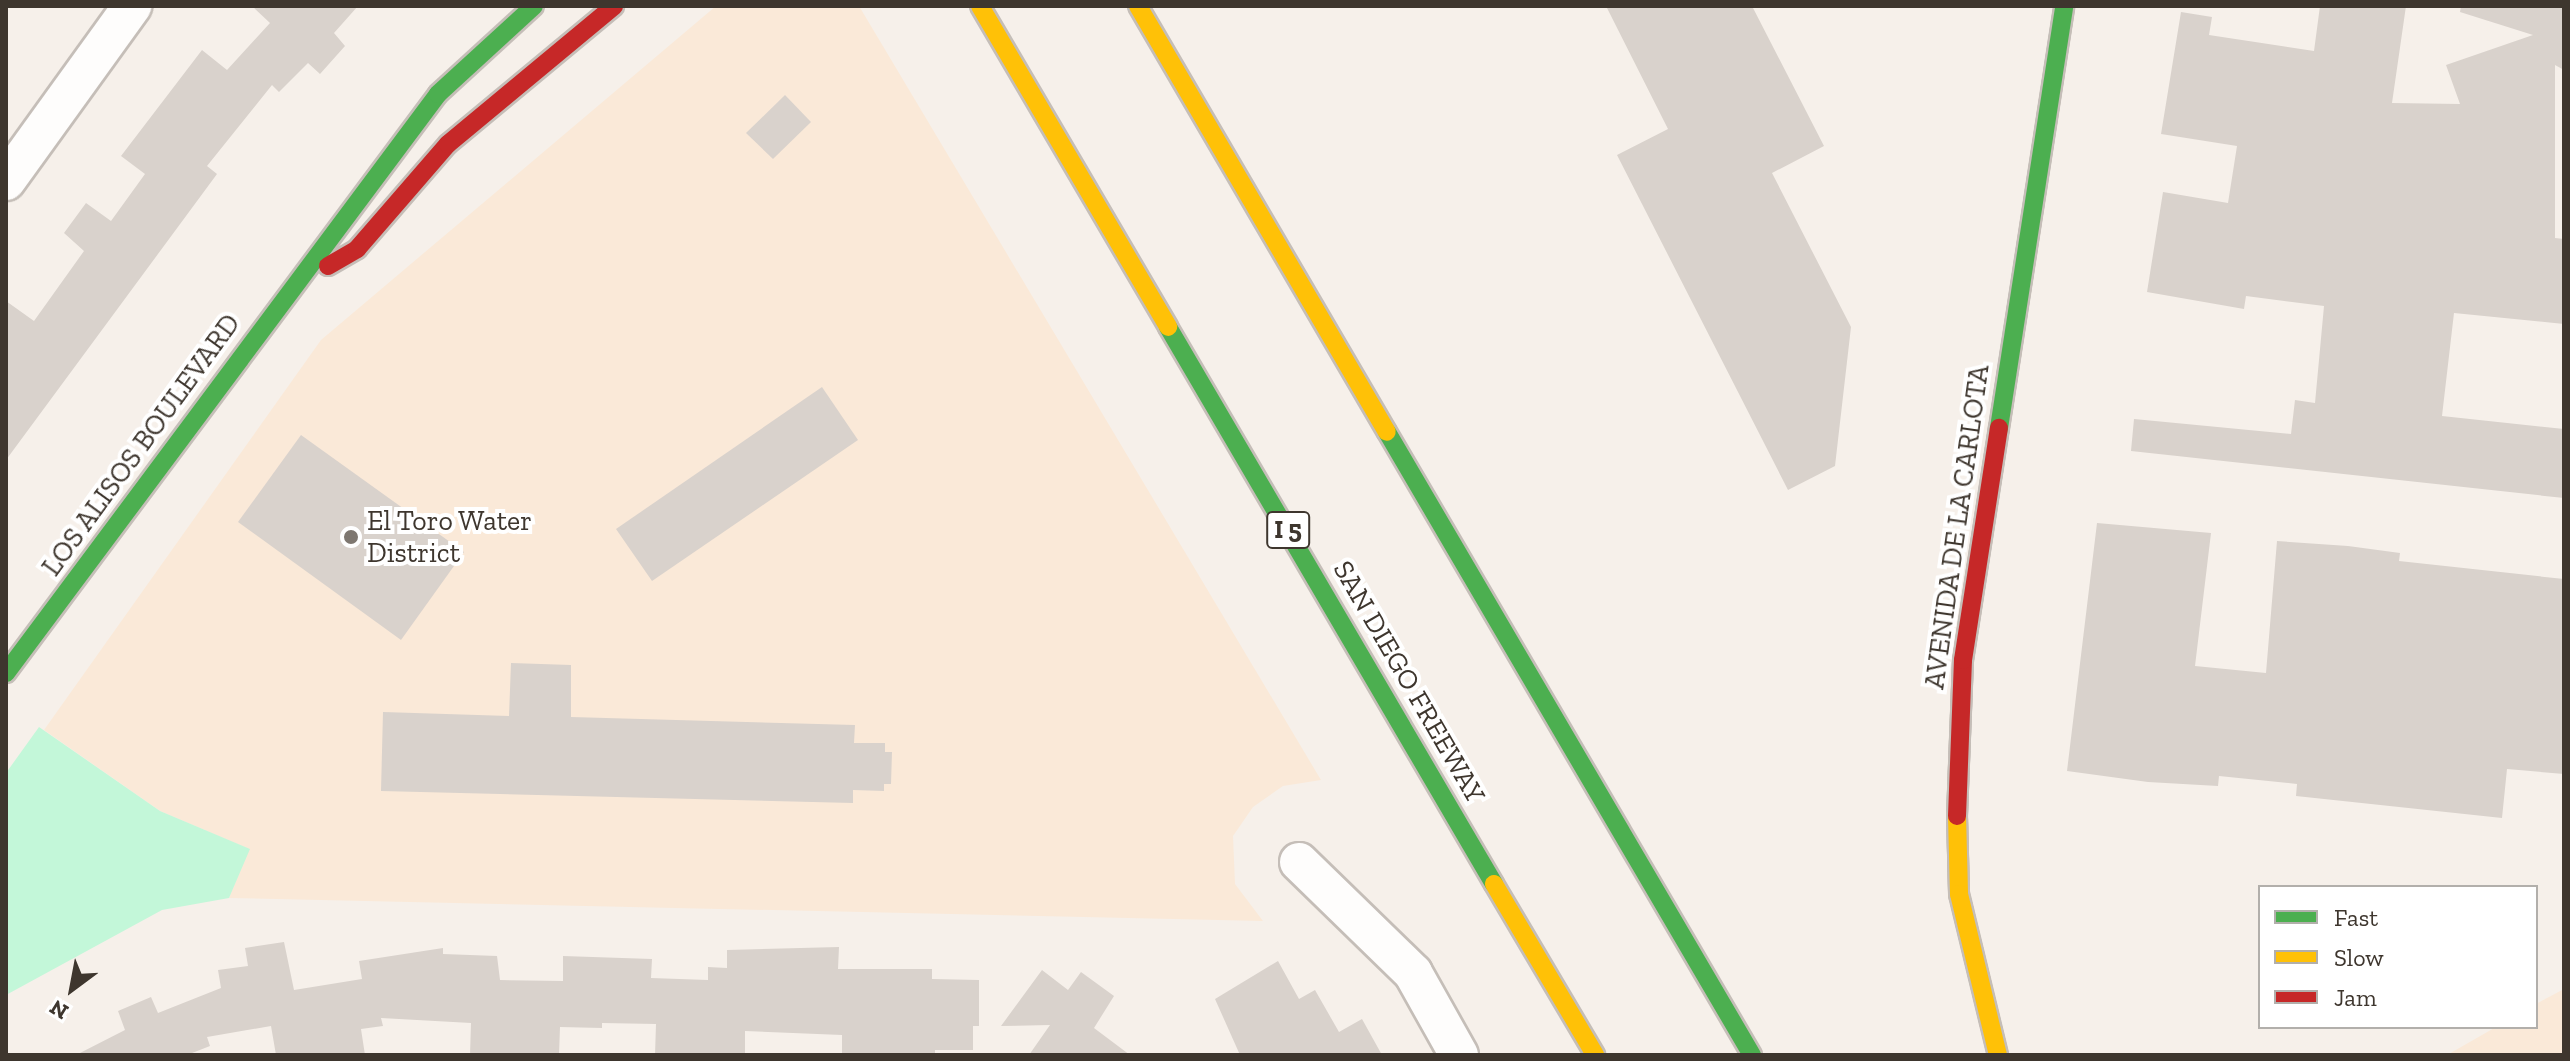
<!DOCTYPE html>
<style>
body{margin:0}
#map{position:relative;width:2570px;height:1061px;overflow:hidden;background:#f6f0ea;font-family:"Zilla Slab",serif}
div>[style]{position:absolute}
.built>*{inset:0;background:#fae9d8}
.green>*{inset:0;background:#c3f7d9}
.building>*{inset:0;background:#d9d2cc}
.roads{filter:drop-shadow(2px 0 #c5beb8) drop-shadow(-2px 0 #c5beb8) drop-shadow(0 2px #c5beb8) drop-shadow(0 -2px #c5beb8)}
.street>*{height:38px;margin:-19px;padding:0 19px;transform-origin:19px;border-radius:19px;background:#fefdfc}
.fast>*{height:18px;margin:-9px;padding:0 9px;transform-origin:9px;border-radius:9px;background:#4caf50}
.slow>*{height:18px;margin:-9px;padding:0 9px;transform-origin:9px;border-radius:9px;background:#ffc107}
.jam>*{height:18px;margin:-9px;padding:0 9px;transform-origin:9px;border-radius:9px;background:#c62828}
.dots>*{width:22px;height:22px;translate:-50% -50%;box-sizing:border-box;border:4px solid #fff;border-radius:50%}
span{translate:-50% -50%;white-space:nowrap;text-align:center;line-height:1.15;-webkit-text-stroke:8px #fff;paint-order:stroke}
.shield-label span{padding:2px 6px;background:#fff;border:2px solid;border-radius:6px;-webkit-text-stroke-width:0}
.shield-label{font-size:26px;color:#3e362e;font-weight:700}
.street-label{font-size:28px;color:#3e362e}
.poi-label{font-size:28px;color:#3e362e}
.left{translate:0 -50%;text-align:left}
.frame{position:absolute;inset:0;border:8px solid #3e362e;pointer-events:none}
.legend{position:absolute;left:2258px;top:885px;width:280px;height:144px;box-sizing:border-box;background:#fff;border:2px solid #b2afab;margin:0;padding:10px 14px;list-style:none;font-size:24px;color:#3e362e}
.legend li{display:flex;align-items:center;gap:16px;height:40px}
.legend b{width:40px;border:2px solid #b2afab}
.north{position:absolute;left:32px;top:949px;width:80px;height:80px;-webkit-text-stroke:6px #fff;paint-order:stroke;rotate:212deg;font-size:22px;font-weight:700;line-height:32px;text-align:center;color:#3e362e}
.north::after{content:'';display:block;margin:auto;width:28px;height:36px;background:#3e362e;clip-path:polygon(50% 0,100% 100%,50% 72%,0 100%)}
</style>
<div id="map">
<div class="built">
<i style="clip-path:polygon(716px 6px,859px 6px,1321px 780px,1283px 786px,1253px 807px,1233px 836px,1235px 884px,1263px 921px,229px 898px,249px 849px,160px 811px,44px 730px,321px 340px)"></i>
<i style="clip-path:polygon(2564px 989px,2564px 1055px,2447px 1055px,2496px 1027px,2536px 1027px,2536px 1004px)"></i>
</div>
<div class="green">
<i style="clip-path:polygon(39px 727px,160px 811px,250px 849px,229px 898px,162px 910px,6px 995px,6px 773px)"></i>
</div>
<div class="building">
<i style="clip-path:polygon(252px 6px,358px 6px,334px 33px,345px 46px,320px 74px,308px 63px,279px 92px,272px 85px,207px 166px,217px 174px,6px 460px,6px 301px,34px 321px,84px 251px,64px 233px,86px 203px,111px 221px,145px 174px,121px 156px,202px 50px,227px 70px,270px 23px)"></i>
<i style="clip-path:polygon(1606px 6px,1752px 6px,1824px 146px,1772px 173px,1851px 327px,1835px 466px,1788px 490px,1617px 155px,1668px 129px)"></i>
<i style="clip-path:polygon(2320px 6px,2406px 6px,2392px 103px,2460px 104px,2446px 65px,2533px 35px,2460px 12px,2461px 6px,2564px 6px,2564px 70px,2555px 65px,2555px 238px,2564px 239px,2564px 324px,2454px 313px,2442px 416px,2564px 429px,2564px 498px,2131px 451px,2134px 419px,2291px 434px,2295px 400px,2315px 403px,2324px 306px,2246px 296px,2244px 309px,2147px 292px,2163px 192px,2228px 203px,2237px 146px,2161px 134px,2181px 12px,2212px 17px,2209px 35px,2314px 51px)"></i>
<i style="clip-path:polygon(785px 95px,811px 122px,773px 159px,746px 133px)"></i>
<i style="clip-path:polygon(822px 387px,858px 440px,652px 581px,616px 529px)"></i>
<i style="clip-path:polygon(301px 435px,464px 552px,401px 640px,238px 522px)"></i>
<i style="clip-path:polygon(2097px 523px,2211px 533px,2195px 666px,2266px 673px,2277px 541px,2348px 546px,2400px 553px,2399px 561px,2564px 579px,2564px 774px,2507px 769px,2502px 818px,2296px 796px,2297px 784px,2219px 776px,2218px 786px,2148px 782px,2067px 771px)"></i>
<i style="clip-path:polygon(511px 663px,571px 665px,571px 717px,855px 725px,854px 743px,885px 743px,885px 752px,892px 752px,891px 784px,884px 784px,884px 791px,853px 790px,853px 803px,381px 791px,383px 712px,509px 716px)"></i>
<i style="clip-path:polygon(284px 942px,294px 990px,362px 979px,359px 961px,443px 948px,443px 954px,497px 956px,500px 980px,563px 981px,563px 956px,652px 959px,651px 978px,708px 980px,708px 967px,727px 968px,727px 950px,839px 947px,838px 969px,932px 969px,932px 979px,979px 980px,979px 1026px,973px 1026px,973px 1050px,935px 1050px,935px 1055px,842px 1055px,842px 1035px,745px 1031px,745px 1055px,655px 1055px,656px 1024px,602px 1023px,602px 1028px,560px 1027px,559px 1055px,470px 1055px,471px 1023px,381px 1018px,383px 1026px,361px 1029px,365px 1055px,276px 1055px,271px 1026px,207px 1037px,210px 1046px,187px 1055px,76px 1055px,125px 1030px,118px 1011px,151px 997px,158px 1013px,221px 988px,218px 970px,248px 966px,245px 948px)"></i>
<i style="clip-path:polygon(1278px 961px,1299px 999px,1315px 990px,1339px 1032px,1362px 1019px,1382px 1055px,1240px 1055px,1215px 999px)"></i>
<i style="clip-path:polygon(1042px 970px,1068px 990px,1081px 972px,1114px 996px,1094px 1028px,1130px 1055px,1029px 1055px,1050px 1025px,1001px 1026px)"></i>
</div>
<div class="roads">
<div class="street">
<i style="left:6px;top:181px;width:216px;rotate:-54.2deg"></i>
<i style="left:1299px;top:862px;width:159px;rotate:44.2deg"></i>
<i style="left:1413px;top:973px;width:94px;rotate:60.7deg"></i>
</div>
<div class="fast">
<i style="left:1168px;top:327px;width:645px;rotate:59.66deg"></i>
<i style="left:1999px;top:428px;width:427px;rotate:-81.2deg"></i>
<i style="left:1387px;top:432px;width:722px;rotate:59.64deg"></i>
<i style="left:6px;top:673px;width:722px;rotate:-53.27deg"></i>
<i style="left:438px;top:94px;width:130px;rotate:-42.5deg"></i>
</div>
<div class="slow">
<i style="left:980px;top:6px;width:372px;rotate:59.6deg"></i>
<i style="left:1138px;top:6px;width:493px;rotate:59.7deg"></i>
<i style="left:1957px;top:816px;width:78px;rotate:88.5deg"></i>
<i style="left:1959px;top:894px;width:166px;rotate:76.4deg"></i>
<i style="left:1494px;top:884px;width:199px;rotate:59.4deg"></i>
</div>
<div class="jam">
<i style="left:328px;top:266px;width:34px;rotate:-30deg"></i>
<i style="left:357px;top:249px;width:139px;rotate:-49.1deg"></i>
<i style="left:448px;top:144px;width:216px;rotate:-39.7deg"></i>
<i style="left:1957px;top:816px;width:156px;rotate:-87.8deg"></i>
<i style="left:1963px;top:660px;width:235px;rotate:-81.2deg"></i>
</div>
</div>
<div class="dots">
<i style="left:351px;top:537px;background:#7e7770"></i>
</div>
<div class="shield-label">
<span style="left:1288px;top:530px">I 5</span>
</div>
<div class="street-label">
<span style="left:141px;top:445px;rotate:-54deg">LOS ALISOS BOULEVARD</span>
<span style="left:1957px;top:527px;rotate:-82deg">AVENIDA DE LA CARLOTA</span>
<span style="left:1409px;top:682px;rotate:60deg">SAN DIEGO FREEWAY</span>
</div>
<div class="poi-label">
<span class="left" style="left:367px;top:537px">El Toro Water<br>District</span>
</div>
<div class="frame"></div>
<ul class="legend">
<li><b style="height:10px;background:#4caf50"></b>Fast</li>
<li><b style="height:10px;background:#ffc107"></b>Slow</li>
<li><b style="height:10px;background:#c62828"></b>Jam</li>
</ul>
<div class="north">N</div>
</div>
